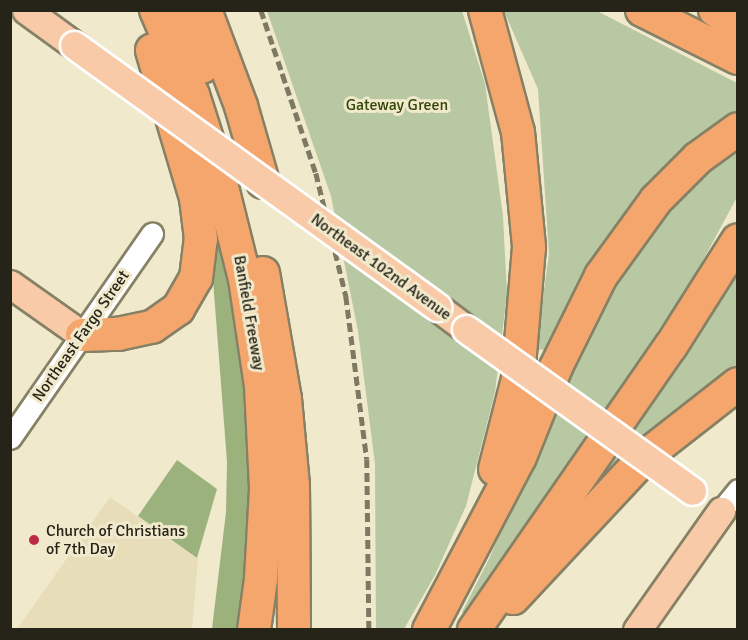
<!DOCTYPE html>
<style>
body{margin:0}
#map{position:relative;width:748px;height:640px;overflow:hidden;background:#f0e9cb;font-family:Signika,sans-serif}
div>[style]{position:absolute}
.built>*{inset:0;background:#e7deb9}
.green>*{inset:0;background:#b7c8a2}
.forest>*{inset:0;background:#9cb27d}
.roads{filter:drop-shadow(2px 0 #868065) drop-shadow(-2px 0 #868065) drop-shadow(0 2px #868065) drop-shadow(0 -2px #868065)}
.minor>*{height:21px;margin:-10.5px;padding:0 10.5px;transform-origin:10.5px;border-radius:10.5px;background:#fff}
.major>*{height:27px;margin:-13.5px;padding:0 13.5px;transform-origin:13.5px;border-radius:13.5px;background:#f8caa7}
.highway>*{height:32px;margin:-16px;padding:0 16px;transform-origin:16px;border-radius:16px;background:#f4a66c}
.rail>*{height:4.5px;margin-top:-2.25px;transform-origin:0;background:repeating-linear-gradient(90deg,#7d7965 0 9px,transparent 0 13.5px)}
.bridges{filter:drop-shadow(2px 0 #fff) drop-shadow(-2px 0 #fff) drop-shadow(0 2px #fff) drop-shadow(0 -2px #fff)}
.major-bridge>*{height:27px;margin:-13.5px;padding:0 13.5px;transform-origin:13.5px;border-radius:13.5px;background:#f8caa7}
.dots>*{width:16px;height:16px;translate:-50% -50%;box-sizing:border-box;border:3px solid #f0e9cb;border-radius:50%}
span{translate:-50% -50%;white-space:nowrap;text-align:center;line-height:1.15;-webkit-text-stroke:6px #f0e9cb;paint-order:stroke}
.park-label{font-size:16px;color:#33470b}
.street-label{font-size:16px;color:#262318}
.poi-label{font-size:16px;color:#262318}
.left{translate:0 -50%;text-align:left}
.frame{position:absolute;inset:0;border:12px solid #262318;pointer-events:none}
</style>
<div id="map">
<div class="built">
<i style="clip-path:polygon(110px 497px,198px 559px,192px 629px,17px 629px)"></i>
</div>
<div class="green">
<i style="clip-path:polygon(267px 11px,462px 11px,485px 84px,503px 216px,507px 294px,495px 392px,466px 506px,435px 575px,404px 629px,376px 629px,375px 464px,358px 331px,331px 196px)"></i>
<i style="clip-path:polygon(504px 11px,597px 11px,737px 83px,737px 112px,628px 207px,545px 350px,536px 349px,549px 254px,538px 89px)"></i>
<i style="clip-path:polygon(737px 151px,737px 197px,693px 279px,468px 616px,462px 612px,490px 557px,566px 373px,629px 258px,701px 177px)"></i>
<i style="clip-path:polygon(737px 271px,737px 374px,668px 416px,561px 534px)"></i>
</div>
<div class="forest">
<i style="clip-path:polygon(212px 174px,239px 316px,249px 415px,251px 518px,238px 629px,212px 629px,226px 512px,227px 462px,209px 228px)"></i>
<i style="clip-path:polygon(177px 460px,217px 489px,197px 558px,138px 516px)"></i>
</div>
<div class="roads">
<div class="minor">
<i style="left:10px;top:438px;width:249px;rotate:-55.2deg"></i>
<i style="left:721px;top:511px;width:27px;rotate:-51deg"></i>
</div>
<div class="major">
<i style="left:26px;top:10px;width:59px;rotate:36.1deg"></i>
<i style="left:10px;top:284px;width:88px;rotate:35.3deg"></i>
<i style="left:437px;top:307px;width:36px;rotate:37deg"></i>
<i style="left:637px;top:630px;width:146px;rotate:-54.8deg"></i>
</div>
<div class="highway">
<i style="left:156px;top:10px;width:93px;rotate:66.5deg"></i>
<i style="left:193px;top:95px;width:92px;rotate:72.3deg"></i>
<i style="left:221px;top:183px;width:99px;rotate:76deg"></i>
<i style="left:245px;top:279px;width:108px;rotate:81.5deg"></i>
<i style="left:261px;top:386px;width:103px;rotate:87.2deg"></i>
<i style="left:266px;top:489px;width:90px;rotate:93.2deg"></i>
<i style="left:261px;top:579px;width:51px;rotate:97.8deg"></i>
<i style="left:180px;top:10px;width:61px;rotate:68.9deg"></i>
<i style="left:205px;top:10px;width:103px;rotate:69.4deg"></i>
<i style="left:241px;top:106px;width:79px;rotate:73.9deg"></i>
<i style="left:485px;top:10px;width:126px;rotate:74.9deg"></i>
<i style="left:518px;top:132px;width:116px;rotate:84.5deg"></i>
<i style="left:529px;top:247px;width:132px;rotate:94.8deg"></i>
<i style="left:518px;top:379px;width:93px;rotate:104.3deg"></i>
<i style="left:642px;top:10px;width:107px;rotate:26.6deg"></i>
<i style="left:715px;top:10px;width:28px;rotate:35deg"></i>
<i style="left:263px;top:273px;width:128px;rotate:80.1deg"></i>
<i style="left:285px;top:399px;width:86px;rotate:84.7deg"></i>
<i style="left:293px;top:485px;width:145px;rotate:89.6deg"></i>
<i style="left:82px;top:335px;width:36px;rotate:-2deg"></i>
<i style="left:118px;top:334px;width:35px;rotate:-12deg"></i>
<i style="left:152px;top:327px;width:32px;rotate:-35deg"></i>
<i style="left:178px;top:309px;width:36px;rotate:-60deg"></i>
<i style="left:196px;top:278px;width:39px;rotate:-83deg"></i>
<i style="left:201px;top:239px;width:41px;rotate:-97deg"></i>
<i style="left:196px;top:198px;width:154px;rotate:-106.6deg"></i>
<i style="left:513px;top:598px;width:196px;rotate:-46.9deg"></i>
<i style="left:647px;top:455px;width:115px;rotate:-38deg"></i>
<i style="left:429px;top:630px;width:195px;rotate:-62.3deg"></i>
<i style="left:520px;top:457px;width:97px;rotate:-68.2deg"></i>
<i style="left:556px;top:367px;width:102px;rotate:-63.7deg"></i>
<i style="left:601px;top:276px;width:94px;rotate:-54.1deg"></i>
<i style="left:656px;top:200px;width:59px;rotate:-45deg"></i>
<i style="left:698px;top:158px;width:49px;rotate:-35.9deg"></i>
<i style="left:474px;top:630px;width:346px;rotate:-55.3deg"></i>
<i style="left:671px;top:346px;width:125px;rotate:-57.7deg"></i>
</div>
</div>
<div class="rail">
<i style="left:261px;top:10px;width:172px;rotate:71.4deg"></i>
<i style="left:316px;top:173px;width:127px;rotate:76.3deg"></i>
<i style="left:346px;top:296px;width:164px;rotate:82.7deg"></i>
<i style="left:367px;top:459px;width:171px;rotate:89.3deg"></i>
</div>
<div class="bridges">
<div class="major-bridge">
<i style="left:74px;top:45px;width:448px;rotate:35.8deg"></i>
<i style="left:466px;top:329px;width:278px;rotate:35.6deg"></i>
</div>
</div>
<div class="dots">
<i style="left:34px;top:540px;background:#bd2c46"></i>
</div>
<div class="park-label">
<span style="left:397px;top:105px">Gateway Green</span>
</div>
<div class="street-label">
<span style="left:381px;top:267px;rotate:36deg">Northeast 102nd Avenue</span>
<span style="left:249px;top:313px;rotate:80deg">Banfield Freeway</span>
<span style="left:81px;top:336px;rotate:-55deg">Northeast Fargo Street</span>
</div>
<div class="poi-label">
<span class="left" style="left:46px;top:540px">Church of Christians<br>of 7th Day</span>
</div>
<div class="frame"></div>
</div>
